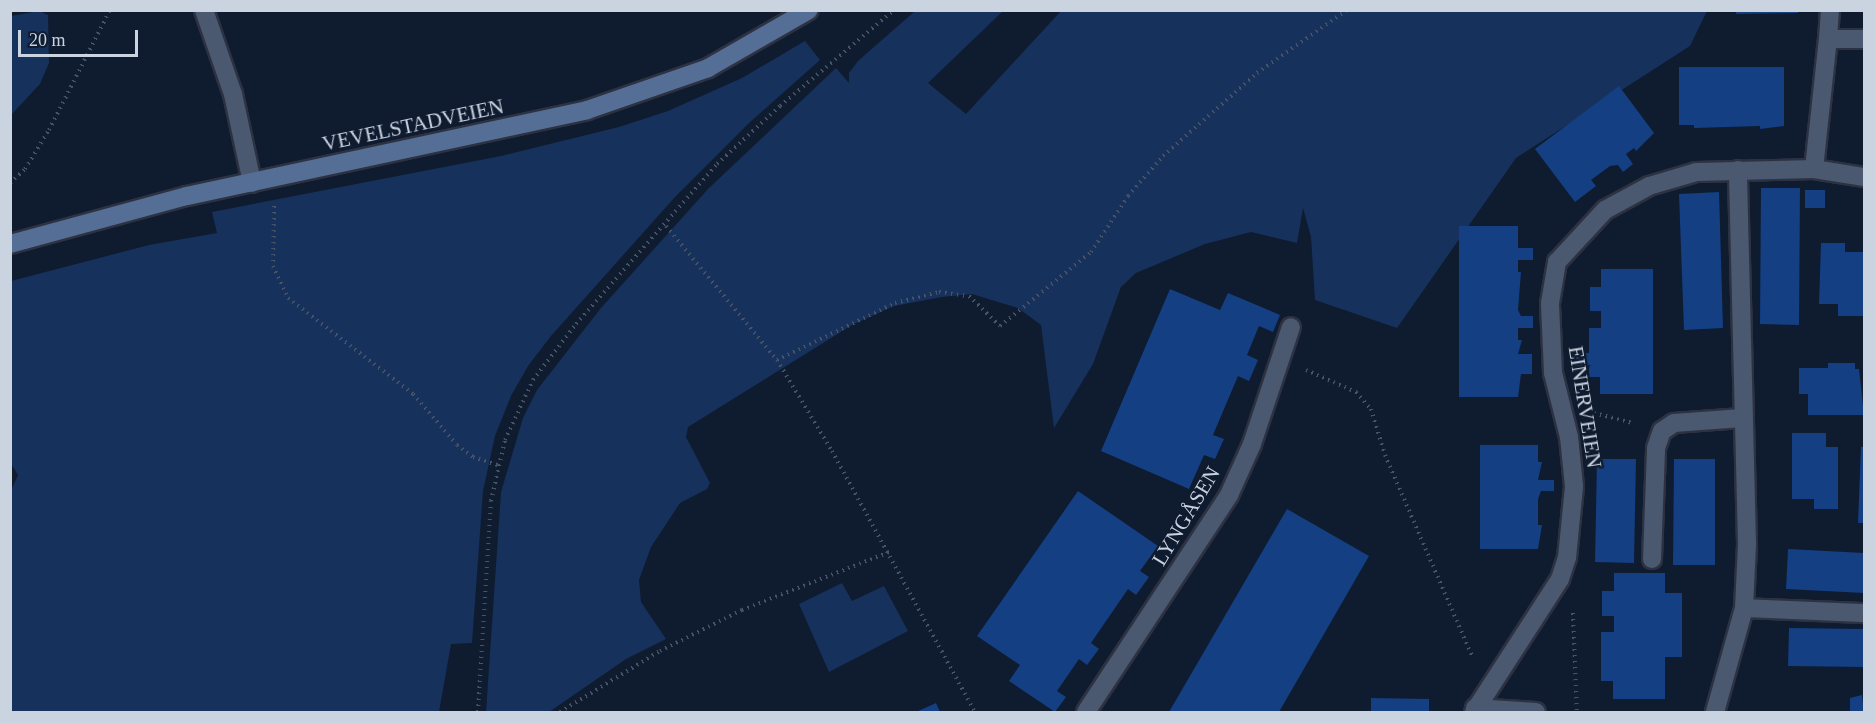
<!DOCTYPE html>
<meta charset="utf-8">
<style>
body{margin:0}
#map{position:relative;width:1875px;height:723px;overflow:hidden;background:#0f1b2f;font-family:"Times New Roman",serif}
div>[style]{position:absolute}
.green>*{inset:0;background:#16315b}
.building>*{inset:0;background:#143f83}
.path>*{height:4px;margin-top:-2px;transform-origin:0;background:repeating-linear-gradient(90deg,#485365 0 1.5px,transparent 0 6px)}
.roads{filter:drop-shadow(2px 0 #2d3242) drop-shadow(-2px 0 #2d3242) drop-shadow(0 2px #2d3242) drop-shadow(0 -2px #2d3242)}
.lane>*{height:18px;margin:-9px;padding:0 9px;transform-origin:9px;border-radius:9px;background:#4a5870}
.street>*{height:18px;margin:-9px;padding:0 9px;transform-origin:9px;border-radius:9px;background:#4a5870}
.secondary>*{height:18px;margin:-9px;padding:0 9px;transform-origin:9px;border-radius:9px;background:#556e96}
span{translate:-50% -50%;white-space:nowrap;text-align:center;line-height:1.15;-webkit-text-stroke:4.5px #0f1b2f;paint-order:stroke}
.street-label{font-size:21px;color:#cad3e0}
.frame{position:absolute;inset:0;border:12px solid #cad3e0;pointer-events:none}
.scale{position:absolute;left:18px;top:30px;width:120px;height:27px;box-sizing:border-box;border:3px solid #cad3e0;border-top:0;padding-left:8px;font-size:18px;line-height:21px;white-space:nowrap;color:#cad3e0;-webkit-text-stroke:4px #0f1b2f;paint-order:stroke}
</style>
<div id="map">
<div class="green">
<i style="clip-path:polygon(39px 11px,48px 15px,49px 63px,40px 84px,11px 115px,11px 16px)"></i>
<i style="clip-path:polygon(915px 11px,1003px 11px,928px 83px,966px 114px,1061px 11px,1707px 11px,1690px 46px,1516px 158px,1397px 328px,1315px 300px,1311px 237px,1303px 208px,1297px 243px,1251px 232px,1205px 244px,1136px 273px,1121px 287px,1093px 364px,1054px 428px,1041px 325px,1018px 308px,972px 294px,942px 297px,894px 306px,852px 325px,688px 427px,686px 437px,710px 483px,707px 489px,680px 503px,651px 547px,639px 580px,641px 602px,666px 639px,626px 659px,549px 712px,486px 712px,501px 492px,523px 418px,537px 390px,601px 308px,708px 189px,836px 68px,849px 83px,849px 73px,858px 61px)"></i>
<i style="clip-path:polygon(805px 41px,820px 60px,749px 123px,675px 197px,551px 336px,528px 366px,511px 396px,495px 436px,483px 491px,472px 643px,451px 644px,439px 712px,11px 712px,10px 493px,18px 475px,10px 462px,11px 281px,149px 245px,217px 233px,212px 212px,501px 156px,619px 127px,668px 111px,742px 78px)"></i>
<i style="clip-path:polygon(842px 583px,852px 601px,884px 586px,908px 631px,829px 672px,799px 604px)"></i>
</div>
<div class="building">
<i style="clip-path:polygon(1736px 10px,1798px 10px,1798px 13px,1736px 14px)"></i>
<i style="clip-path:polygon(1679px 67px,1784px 67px,1784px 126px,1760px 129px,1760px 126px,1694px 128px,1694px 125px,1679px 125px)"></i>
<i style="clip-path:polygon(1619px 86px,1654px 133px,1636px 151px,1634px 148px,1626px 154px,1633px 164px,1623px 172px,1618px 165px,1610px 166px,1591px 180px,1596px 186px,1575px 202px,1535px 149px)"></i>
<i style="clip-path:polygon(1761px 188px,1800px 188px,1799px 325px,1760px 324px)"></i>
<i style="clip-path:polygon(1805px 190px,1825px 190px,1825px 208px,1805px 208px)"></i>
<i style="clip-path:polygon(1719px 192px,1723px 328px,1684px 330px,1679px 194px)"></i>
<i style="clip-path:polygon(1459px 226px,1518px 226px,1518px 248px,1533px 248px,1533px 260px,1518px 260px,1518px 272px,1521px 272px,1518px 310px,1521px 316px,1533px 316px,1533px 328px,1518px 328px,1518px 340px,1522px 340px,1518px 354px,1532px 354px,1532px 374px,1521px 374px,1518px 397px,1459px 397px)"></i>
<i style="clip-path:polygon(1821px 243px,1845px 243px,1845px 252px,1864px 252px,1864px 316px,1838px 316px,1838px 304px,1819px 304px)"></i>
<i style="clip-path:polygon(1601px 269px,1653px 269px,1653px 394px,1600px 394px,1600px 377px,1589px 377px,1589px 366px,1574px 366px,1574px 353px,1589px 353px,1589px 328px,1601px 328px,1601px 311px,1590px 311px,1590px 287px,1601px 287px)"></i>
<i style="clip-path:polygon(1170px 289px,1220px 310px,1228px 293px,1280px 315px,1273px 332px,1259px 326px,1247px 355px,1258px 360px,1249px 381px,1238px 376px,1213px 435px,1224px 439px,1215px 459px,1204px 455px,1189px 489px,1101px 451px)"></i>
<i style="clip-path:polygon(1828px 363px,1855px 363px,1855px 369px,1859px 369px,1864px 415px,1808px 415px,1808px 394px,1799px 394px,1799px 368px,1828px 368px)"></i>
<i style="clip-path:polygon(1792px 433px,1826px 433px,1826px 447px,1838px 447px,1838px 509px,1814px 509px,1814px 499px,1792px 499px)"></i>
<i style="clip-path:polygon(1480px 445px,1538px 445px,1538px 462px,1542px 462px,1538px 480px,1554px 480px,1554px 491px,1541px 491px,1538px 499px,1538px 525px,1542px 525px,1538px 549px,1480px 549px)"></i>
<i style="clip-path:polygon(1861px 447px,1864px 447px,1864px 523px,1858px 523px)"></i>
<i style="clip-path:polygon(1597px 459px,1636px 459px,1634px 563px,1595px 562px)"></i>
<i style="clip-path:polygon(1674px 459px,1715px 459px,1715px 565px,1673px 565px)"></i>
<i style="clip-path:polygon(1078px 491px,1158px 546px,1140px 571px,1149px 577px,1136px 595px,1128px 589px,1091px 643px,1099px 649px,1087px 665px,1079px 659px,1057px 691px,1066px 697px,1055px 712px,1009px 681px,1020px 665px,977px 636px)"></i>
<i style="clip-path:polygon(1287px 509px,1369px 556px,1279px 712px,1169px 712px)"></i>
<i style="clip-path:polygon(1788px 549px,1864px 553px,1864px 593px,1786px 589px)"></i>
<i style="clip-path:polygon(1614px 573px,1665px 573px,1665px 593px,1682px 593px,1682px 657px,1665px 657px,1665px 699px,1613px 699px,1613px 681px,1601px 681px,1601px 632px,1614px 632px,1614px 616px,1602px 616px,1602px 591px,1614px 591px)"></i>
<i style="clip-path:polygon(1789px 628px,1864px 629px,1864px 667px,1788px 666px)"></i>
<i style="clip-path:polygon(1862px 695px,1864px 712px,1850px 712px,1850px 698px)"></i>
<i style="clip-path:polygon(1371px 698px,1429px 699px,1429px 712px,1371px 712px)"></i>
<i style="clip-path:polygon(936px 703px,940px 712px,916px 712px)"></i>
</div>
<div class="path">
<i style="left:10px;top:183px;width:21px;rotate:-43deg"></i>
<i style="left:25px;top:169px;width:46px;rotate:-58.4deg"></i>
<i style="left:49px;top:130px;width:135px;rotate:-63.1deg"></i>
<i style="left:274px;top:206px;width:60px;rotate:91deg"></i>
<i style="left:273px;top:266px;width:35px;rotate:65deg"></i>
<i style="left:288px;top:298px;width:158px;rotate:37.5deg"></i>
<i style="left:413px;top:394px;width:67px;rotate:49.2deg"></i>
<i style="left:457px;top:445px;width:20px;rotate:37deg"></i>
<i style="left:473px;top:457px;width:26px;rotate:18deg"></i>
<i style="left:666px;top:226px;width:174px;rotate:50.4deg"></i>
<i style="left:777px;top:360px;width:106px;rotate:58.9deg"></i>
<i style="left:832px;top:451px;width:298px;rotate:61.3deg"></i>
<i style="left:777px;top:360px;width:131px;rotate:-25.8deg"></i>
<i style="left:895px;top:303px;width:45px;rotate:-14deg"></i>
<i style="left:939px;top:292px;width:30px;rotate:8deg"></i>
<i style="left:969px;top:296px;width:43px;rotate:44.1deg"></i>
<i style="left:1000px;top:326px;width:117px;rotate:-39.1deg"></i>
<i style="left:1091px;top:252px;width:67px;rotate:-56.5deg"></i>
<i style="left:1128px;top:196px;width:53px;rotate:-48.8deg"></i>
<i style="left:1163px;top:156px;width:125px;rotate:-41.4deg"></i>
<i style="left:1257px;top:73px;width:110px;rotate:-35deg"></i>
<i style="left:1306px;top:370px;width:55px;rotate:23.7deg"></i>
<i style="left:1356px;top:392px;width:23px;rotate:49deg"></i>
<i style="left:1371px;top:409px;width:48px;rotate:73.1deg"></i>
<i style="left:1385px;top:455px;width:221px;rotate:66.6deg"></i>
<i style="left:1594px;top:413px;width:40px;rotate:14.4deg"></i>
<i style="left:1573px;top:613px;width:99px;rotate:87.7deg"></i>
<i style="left:478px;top:712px;width:211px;rotate:-86.5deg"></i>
<i style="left:491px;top:501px;width:63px;rotate:-77.1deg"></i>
<i style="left:505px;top:440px;width:66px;rotate:-65deg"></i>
<i style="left:533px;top:380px;width:71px;rotate:-52.5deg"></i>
<i style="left:576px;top:324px;width:213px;rotate:-48.6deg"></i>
<i style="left:717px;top:164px;width:86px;rotate:-42.6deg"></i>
<i style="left:780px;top:106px;width:149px;rotate:-40.1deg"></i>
<i style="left:560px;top:712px;width:117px;rotate:-31.4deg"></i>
<i style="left:660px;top:651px;width:92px;rotate:-26.6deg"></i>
<i style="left:742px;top:610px;width:158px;rotate:-21.5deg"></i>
</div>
<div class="roads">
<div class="lane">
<i style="left:204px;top:10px;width:89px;rotate:71deg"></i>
<i style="left:233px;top:94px;width:91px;rotate:77.9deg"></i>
<i style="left:1652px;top:559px;width:111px;rotate:-87.9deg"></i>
<i style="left:1656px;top:448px;width:18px;rotate:-71deg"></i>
<i style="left:1662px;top:431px;width:14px;rotate:-34deg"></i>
<i style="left:1674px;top:423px;width:68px;rotate:-4.2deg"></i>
<i style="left:1744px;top:608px;width:120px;rotate:2.4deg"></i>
</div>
<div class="street">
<i style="left:1830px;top:10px;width:29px;rotate:94deg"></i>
<i style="left:1828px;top:39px;width:36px"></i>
<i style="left:1814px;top:169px;width:131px;rotate:-83.9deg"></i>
<i style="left:1475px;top:708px;width:61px;rotate:3.8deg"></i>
<i style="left:1086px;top:712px;width:260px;rotate:-56.6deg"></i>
<i style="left:1229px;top:495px;width:56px;rotate:-65.7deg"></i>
<i style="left:1252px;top:444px;width:123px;rotate:-71.6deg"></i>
<i style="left:1474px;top:712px;width:158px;rotate:-57.1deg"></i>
<i style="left:1560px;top:579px;width:22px;rotate:-72deg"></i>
<i style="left:1567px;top:558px;width:72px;rotate:-84.4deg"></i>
<i style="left:1574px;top:486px;width:49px;rotate:-95.8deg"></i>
<i style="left:1569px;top:437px;width:66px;rotate:-104deg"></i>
<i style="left:1553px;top:373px;width:70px;rotate:-92.5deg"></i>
<i style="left:1550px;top:303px;width:42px;rotate:-80.3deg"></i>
<i style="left:1557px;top:262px;width:71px;rotate:-47.3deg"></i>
<i style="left:1605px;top:210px;width:50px;rotate:-28.6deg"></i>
<i style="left:1649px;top:186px;width:49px;rotate:-16.6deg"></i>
<i style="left:1696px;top:172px;width:118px;rotate:-1.5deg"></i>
<i style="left:1814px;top:169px;width:51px;rotate:9.1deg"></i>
<i style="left:1715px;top:712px;width:108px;rotate:-74.4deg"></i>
<i style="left:1744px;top:608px;width:64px;rotate:-87.3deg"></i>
<i style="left:1747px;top:544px;width:374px;rotate:-91.4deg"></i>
</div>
<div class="secondary">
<i style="left:10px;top:244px;width:183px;rotate:-15.2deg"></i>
<i style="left:187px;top:196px;width:409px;rotate:-12.1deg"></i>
<i style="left:587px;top:110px;width:128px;rotate:-19.1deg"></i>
<i style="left:708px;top:68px;width:116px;rotate:-29.9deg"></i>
</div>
</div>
<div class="street-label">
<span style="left:413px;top:125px;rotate:-12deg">VEVELSTADVEIEN</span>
<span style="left:1585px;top:407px;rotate:81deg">EINERVEIEN</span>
<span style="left:1186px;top:516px;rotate:-59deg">LYNGÅSEN</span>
</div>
<div class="frame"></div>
<div class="scale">20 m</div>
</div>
